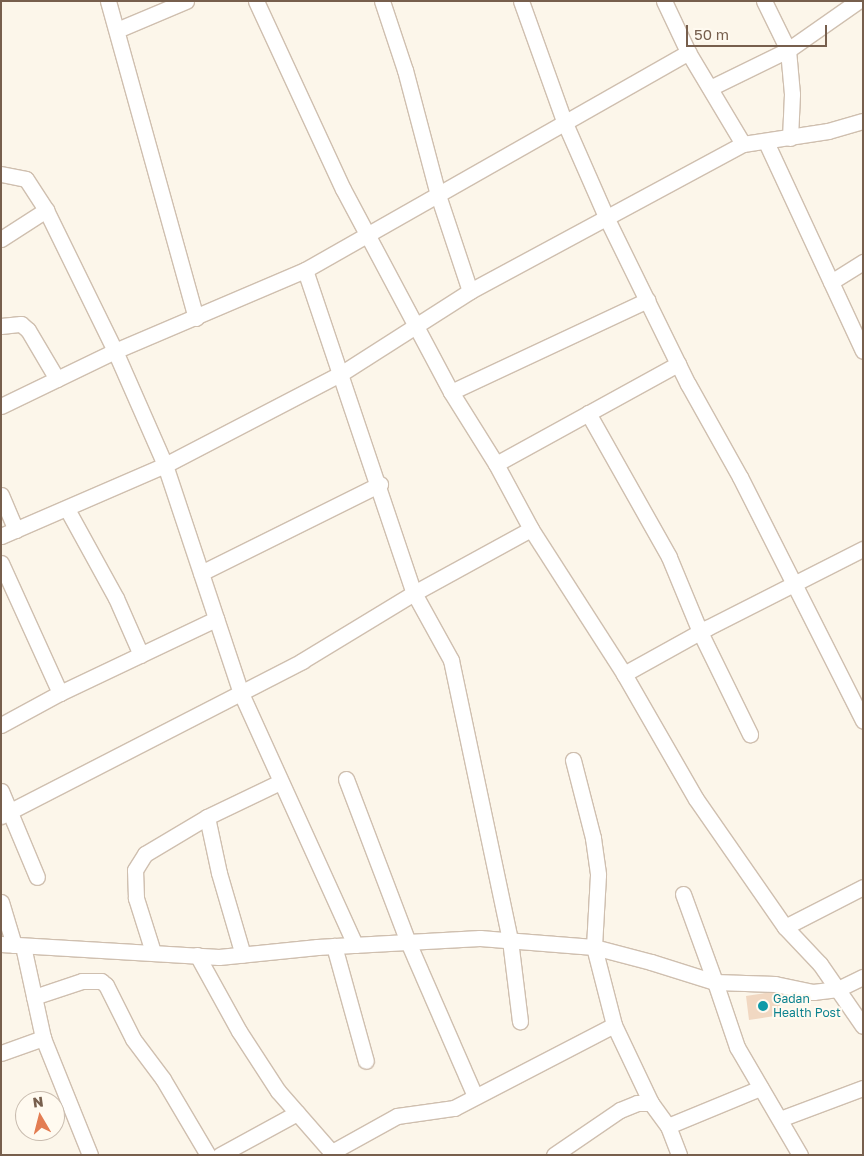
<!DOCTYPE html>
<style>
body{margin:0}
#map{position:relative;width:864px;height:1156px;overflow:hidden;background:#fcf6ea;font-family:"Golos Text",sans-serif}
div>[style]{position:absolute}
.building>*{inset:0;background:#f1d8c2}
.roads{filter:drop-shadow(1px 0 #cfbfaf) drop-shadow(-1px 0 #cfbfaf) drop-shadow(0 1px #cfbfaf) drop-shadow(0 -1px #cfbfaf)}
.street>*{height:15px;margin:-7.5px;padding:0 7.5px;transform-origin:7.5px;border-radius:7.5px;background:#fff}
.dots>*{width:14px;height:14px;translate:-50% -50%;box-sizing:border-box;border:2px solid #fffaf0;border-radius:50%}
span{translate:-50% -50%;white-space:nowrap;text-align:center;line-height:1.15;-webkit-text-stroke:4px #fffaf0;paint-order:stroke}
.culture-label{font-size:12px;color:#0d838f}
.left{translate:0 -50%;text-align:left}
.frame{position:absolute;inset:0;border:2px solid #775f4d;pointer-events:none}
.north{position:absolute;left:15px;top:1091px;width:50px;height:50px;box-sizing:border-box;background:#fffaf0;border:1px solid #c9bcaf;border-radius:50%;rotate:352deg;font-size:14px;font-weight:700;line-height:20px;text-align:center;color:#775f4d}
.north::after{content:'';display:block;margin:auto;width:18px;height:22px;background:#e37d52;clip-path:polygon(50% 0,100% 100%,50% 72%,0 100%)}
.scale{position:absolute;left:686px;top:25px;width:141px;height:22px;box-sizing:border-box;border:2px solid #775f4d;border-top:0;padding-left:6px;font-size:15px;line-height:18px;white-space:nowrap;color:#775f4d;-webkit-text-stroke:4px #fffaf0;paint-order:stroke}
</style>
<div id="map">
<div class="building">
<i style="clip-path:polygon(778px 991px,781px 1015px,749px 1020px,746px 996px)"></i>
</div>
<div class="roads">
<div class="street">
<i style="left:108px;top:1px;width:329px;rotate:74.5deg"></i>
<i style="left:256px;top:1px;width:207px;rotate:65.2deg"></i>
<i style="left:343px;top:189px;width:230px;rotate:62deg"></i>
<i style="left:451px;top:392px;width:85px;rotate:58deg"></i>
<i style="left:496px;top:464px;width:74px;rotate:61.7deg"></i>
<i style="left:531px;top:529px;width:172px;rotate:57.3deg"></i>
<i style="left:624px;top:674px;width:144px;rotate:60.1deg"></i>
<i style="left:696px;top:799px;width:156px;rotate:55.2deg"></i>
<i style="left:785px;top:927px;width:51px;rotate:46.6deg"></i>
<i style="left:820px;top:964px;width:75px;rotate:55.3deg"></i>
<i style="left:382px;top:1px;width:73px;rotate:71.6deg"></i>
<i style="left:405px;top:70px;width:129px;rotate:75.2deg"></i>
<i style="left:438px;top:195px;width:101px;rotate:71.6deg"></i>
<i style="left:521px;top:1px;width:127px;rotate:70.3deg"></i>
<i style="left:564px;top:121px;width:107px;rotate:66.3deg"></i>
<i style="left:607px;top:219px;width:184px;rotate:63.9deg"></i>
<i style="left:688px;top:384px;width:107px;rotate:60.8deg"></i>
<i style="left:740px;top:477px;width:273px;rotate:63.2deg"></i>
<i style="left:664px;top:1px;width:56px;rotate:64.8deg"></i>
<i style="left:688px;top:52px;width:107px;rotate:59.1deg"></i>
<i style="left:764px;top:1px;width:55px;rotate:63.9deg"></i>
<i style="left:788px;top:50px;width:44px;rotate:84.8deg"></i>
<i style="left:792px;top:94px;width:44px;rotate:92.6deg"></i>
<i style="left:117px;top:30px;width:75px;rotate:-22.8deg"></i>
<i style="left:710px;top:88px;width:87px;rotate:-26deg"></i>
<i style="left:788px;top:50px;width:85px;rotate:-35deg"></i>
<i style="left:766px;top:142px;width:230px;rotate:65.1deg"></i>
<i style="left:1px;top:174px;width:25px;rotate:11deg"></i>
<i style="left:26px;top:179px;width:37px;rotate:57deg"></i>
<i style="left:46px;top:210px;width:157px;rotate:63.9deg"></i>
<i style="left:115px;top:351px;width:124px;rotate:66.3deg"></i>
<i style="left:165px;top:465px;width:238px;rotate:71.6deg"></i>
<i style="left:240px;top:691px;width:279px;rotate:65.6deg"></i>
<i style="left:1px;top:239px;width:54px;rotate:-32.8deg"></i>
<i style="left:305px;top:270px;width:341px;rotate:71.4deg"></i>
<i style="left:414px;top:593px;width:77px;rotate:61.1deg"></i>
<i style="left:451px;top:660px;width:286px;rotate:78.1deg"></i>
<i style="left:510px;top:940px;width:82px;rotate:83deg"></i>
<i style="left:831px;top:282px;width:38px;rotate:-32deg"></i>
<i style="left:1px;top:326px;width:20px;rotate:-6deg"></i>
<i style="left:21px;top:324px;width:9px;rotate:41deg"></i>
<i style="left:28px;top:330px;width:57px;rotate:59.4deg"></i>
<i style="left:451px;top:392px;width:217px;rotate:-25.1deg"></i>
<i style="left:1px;top:406px;width:127px;rotate:-25.8deg"></i>
<i style="left:115px;top:351px;width:207px;rotate:-23.1deg"></i>
<i style="left:305px;top:270px;width:441px;rotate:-29.6deg"></i>
<i style="left:588px;top:413px;width:165px;rotate:60.6deg"></i>
<i style="left:669px;top:557px;width:81px;rotate:67.5deg"></i>
<i style="left:700px;top:632px;width:114px;rotate:63.9deg"></i>
<i style="left:496px;top:464px;width:208px;rotate:-28.8deg"></i>
<i style="left:1px;top:495px;width:38px;rotate:67deg"></i>
<i style="left:67px;top:509px;width:102px;rotate:61.2deg"></i>
<i style="left:116px;top:598px;width:62px;rotate:66.3deg"></i>
<i style="left:1px;top:536px;width:179px;rotate:-23.4deg"></i>
<i style="left:165px;top:465px;width:199px;rotate:-27.5deg"></i>
<i style="left:342px;top:373px;width:152px;rotate:-32.6deg"></i>
<i style="left:470px;top:291px;width:310px;rotate:-28.3deg"></i>
<i style="left:743px;top:144px;width:86px;rotate:-8.7deg"></i>
<i style="left:828px;top:131px;width:36px;rotate:-16deg"></i>
<i style="left:1px;top:563px;width:143px;rotate:65.6deg"></i>
<i style="left:201px;top:573px;width:200px;rotate:-26.4deg"></i>
<i style="left:624px;top:674px;width:95px;rotate:-29deg"></i>
<i style="left:707px;top:628px;width:175px;rotate:-26.9deg"></i>
<i style="left:1px;top:725px;width:67px;rotate:-28.5deg"></i>
<i style="left:60px;top:693px;width:173px;rotate:-25.4deg"></i>
<i style="left:573px;top:760px;width:81px;rotate:75.6deg"></i>
<i style="left:593px;top:838px;width:37px;rotate:82deg"></i>
<i style="left:598px;top:875px;width:72px;rotate:93.2deg"></i>
<i style="left:594px;top:947px;width:81px;rotate:75.6deg"></i>
<i style="left:614px;top:1025px;width:86px;rotate:64.6deg"></i>
<i style="left:346px;top:779px;width:174px;rotate:69.2deg"></i>
<i style="left:408px;top:942px;width:168px;rotate:66.5deg"></i>
<i style="left:1px;top:791px;width:93px;rotate:67.3deg"></i>
<i style="left:1px;top:816px;width:339px;rotate:-27.2deg"></i>
<i style="left:302px;top:661px;width:131px;rotate:-31.3deg"></i>
<i style="left:414px;top:593px;width:133px;rotate:-28.7deg"></i>
<i style="left:207px;top:817px;width:57px;rotate:77.9deg"></i>
<i style="left:219px;top:873px;width:85px;rotate:73.7deg"></i>
<i style="left:683px;top:894px;width:94px;rotate:70deg"></i>
<i style="left:715px;top:982px;width:60px;rotate:1.9deg"></i>
<i style="left:775px;top:984px;width:39px;rotate:12deg"></i>
<i style="left:813px;top:992px;width:25px;rotate:-7deg"></i>
<i style="left:838px;top:989px;width:28px;rotate:-26deg"></i>
<i style="left:1px;top:902px;width:45px;rotate:73.2deg"></i>
<i style="left:785px;top:927px;width:88px;rotate:-27.1deg"></i>
<i style="left:1px;top:944px;width:218px;rotate:3.4deg"></i>
<i style="left:219px;top:957px;width:99px;rotate:-5.8deg"></i>
<i style="left:317px;top:947px;width:163px;rotate:-3.2deg"></i>
<i style="left:480px;top:938px;width:114px;rotate:4.5deg"></i>
<i style="left:594px;top:947px;width:59px;rotate:14.7deg"></i>
<i style="left:651px;top:962px;width:67px;rotate:17.4deg"></i>
<i style="left:715px;top:982px;width:69px;rotate:71.3deg"></i>
<i style="left:737px;top:1047px;width:125px;rotate:59.7deg"></i>
<i style="left:23px;top:946px;width:94px;rotate:77.7deg"></i>
<i style="left:43px;top:1038px;width:126px;rotate:68.1deg"></i>
<i style="left:334px;top:946px;width:119px;rotate:74.5deg"></i>
<i style="left:153px;top:952px;width:57px;rotate:-107.5deg"></i>
<i style="left:136px;top:898px;width:28px;rotate:-92deg"></i>
<i style="left:135px;top:870px;width:19px;rotate:-58deg"></i>
<i style="left:145px;top:854px;width:72px;rotate:-30.8deg"></i>
<i style="left:207px;top:817px;width:81px;rotate:-25.6deg"></i>
<i style="left:197px;top:955px;width:87px;rotate:61.1deg"></i>
<i style="left:239px;top:1031px;width:72px;rotate:57deg"></i>
<i style="left:278px;top:1091px;width:85px;rotate:48.8deg"></i>
<i style="left:34px;top:997px;width:51px;rotate:-18.4deg"></i>
<i style="left:82px;top:981px;width:19px"></i>
<i style="left:101px;top:981px;width:6px;rotate:39deg"></i>
<i style="left:106px;top:985px;width:60px;rotate:63.4deg"></i>
<i style="left:133px;top:1039px;width:50px;rotate:53.1deg"></i>
<i style="left:163px;top:1079px;width:88px;rotate:59.4deg"></i>
<i style="left:1px;top:1053px;width:45px;rotate:-19.7deg"></i>
<i style="left:780px;top:1119px;width:89px;rotate:-20.5deg"></i>
<i style="left:668px;top:1126px;width:31px;rotate:69deg"></i>
<i style="left:332px;top:1152px;width:74px;rotate:-29deg"></i>
<i style="left:397px;top:1116px;width:58px;rotate:-8deg"></i>
<i style="left:454px;top:1108px;width:180px;rotate:-27.4deg"></i>
<i style="left:220px;top:1155px;width:88px;rotate:-28.6deg"></i>
<i style="left:554px;top:1155px;width:80px;rotate:-34.3deg"></i>
<i style="left:620px;top:1110px;width:18px;rotate:-22deg"></i>
<i style="left:637px;top:1103px;width:14px"></i>
<i style="left:651px;top:1103px;width:29px;rotate:54deg"></i>
<i style="left:668px;top:1126px;width:100px;rotate:-22.4deg"></i>
</div>
</div>
<div class="dots">
<i style="left:763px;top:1006px;background:#0f9aa8"></i>
</div>
<div class="culture-label">
<span class="left" style="left:773px;top:1006px">Gadan<br>Health Post</span>
</div>
<div class="frame"></div>
<div class="north">N</div>
<div class="scale">50 m</div>
</div>
